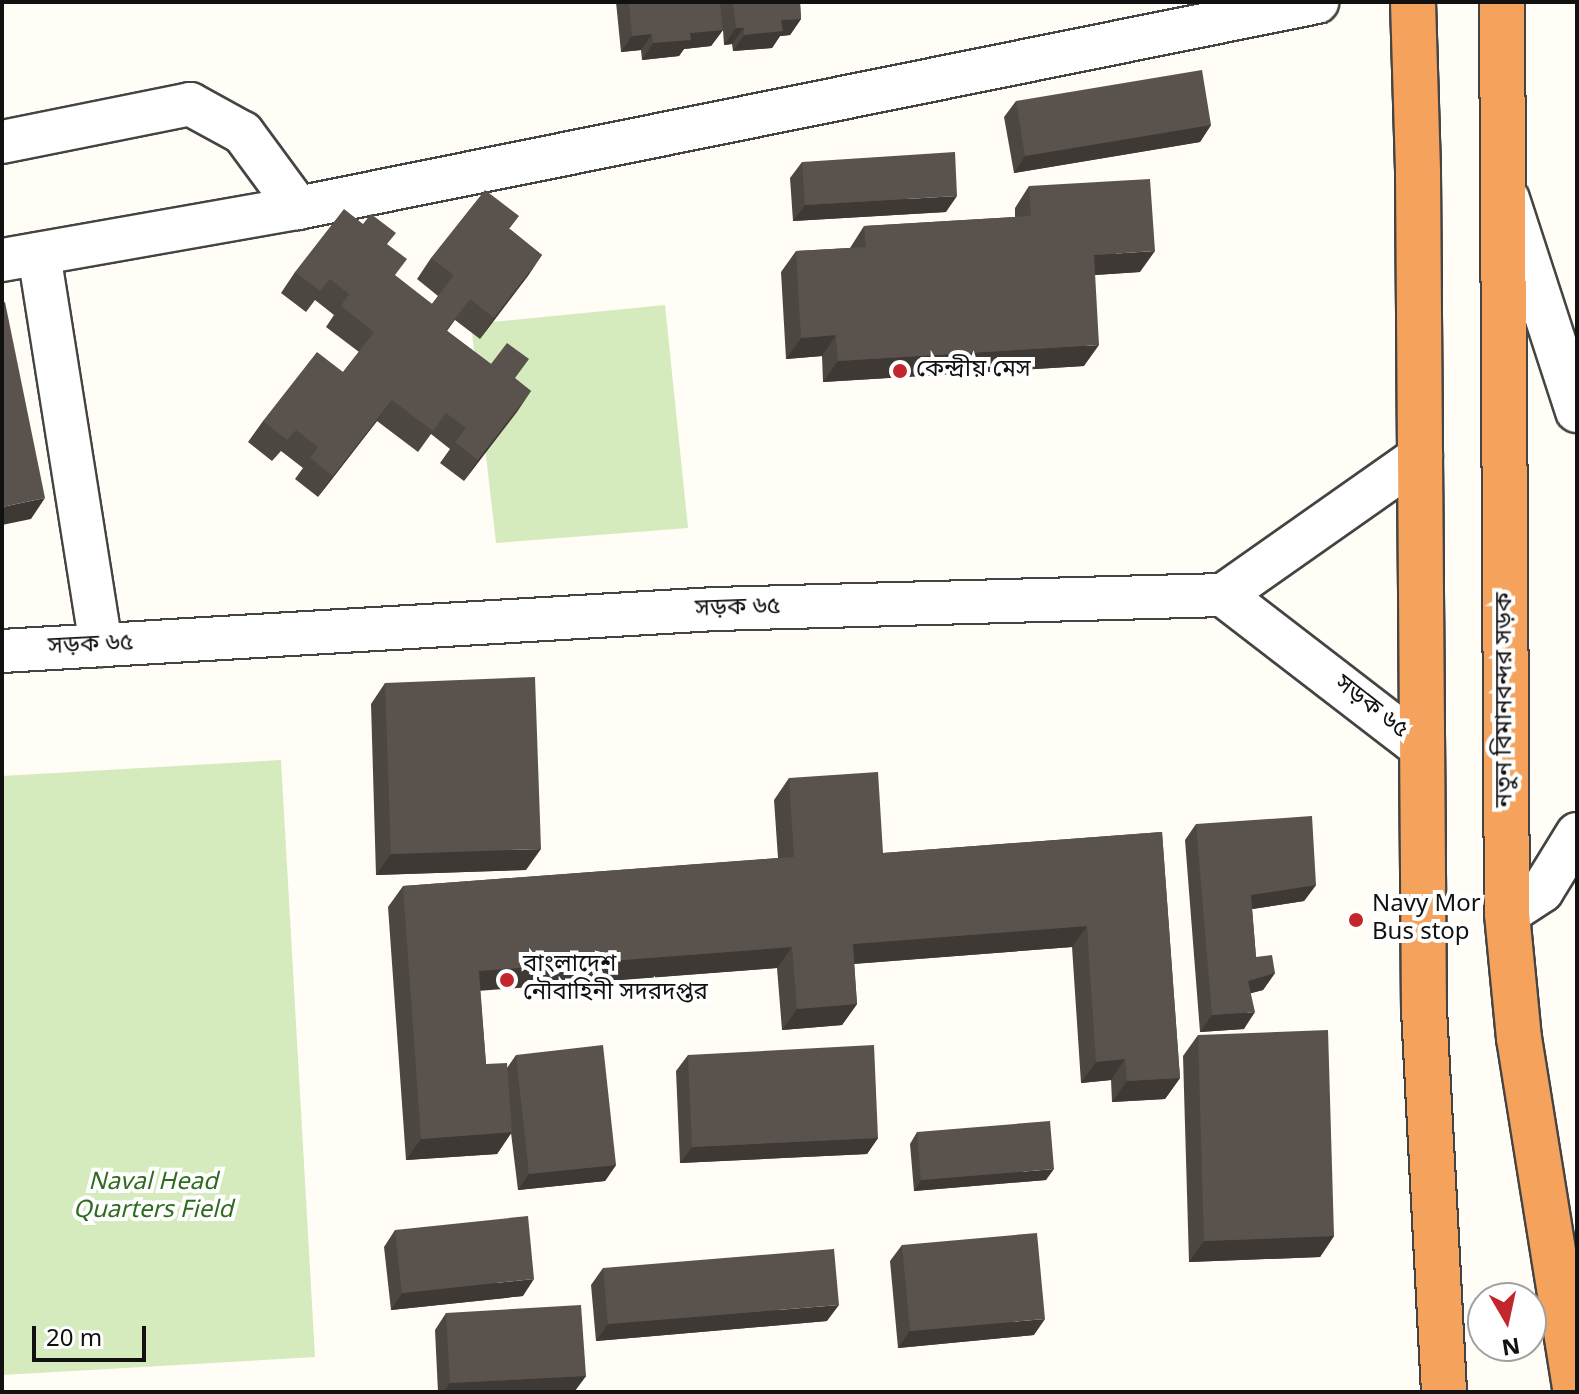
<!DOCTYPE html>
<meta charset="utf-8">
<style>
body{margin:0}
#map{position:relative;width:1579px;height:1394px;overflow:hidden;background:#fffdf5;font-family:Georgia,"Noto Sans Bengali",serif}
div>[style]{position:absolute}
.green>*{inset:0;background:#d5ebbd}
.roads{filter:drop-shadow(2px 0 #444) drop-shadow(-2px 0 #444) drop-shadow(0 2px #444) drop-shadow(0 -2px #444)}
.minor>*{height:42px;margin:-21px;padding:0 21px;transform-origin:21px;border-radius:21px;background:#fff}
.highway>*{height:44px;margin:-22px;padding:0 22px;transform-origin:22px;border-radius:22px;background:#f5a25d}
.wall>*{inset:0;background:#4d4742}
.shaded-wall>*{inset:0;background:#3f3936}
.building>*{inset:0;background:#5a524d}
.dots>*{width:22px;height:22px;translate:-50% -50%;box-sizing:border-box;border:4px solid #fff;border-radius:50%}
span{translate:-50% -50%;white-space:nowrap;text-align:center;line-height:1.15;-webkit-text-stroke:8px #fff;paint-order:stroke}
.poi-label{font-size:24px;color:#111}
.left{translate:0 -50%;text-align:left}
.street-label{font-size:24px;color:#111}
.park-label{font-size:24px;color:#2f6b1f;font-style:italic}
.frame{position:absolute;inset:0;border:4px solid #111;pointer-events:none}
.north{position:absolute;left:1467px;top:1282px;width:80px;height:80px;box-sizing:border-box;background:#fff;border:2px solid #a0a0a0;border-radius:50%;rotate:171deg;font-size:22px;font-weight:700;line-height:32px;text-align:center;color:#111}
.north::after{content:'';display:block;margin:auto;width:28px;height:36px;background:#c4262e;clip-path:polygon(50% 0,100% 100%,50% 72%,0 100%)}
.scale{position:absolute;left:32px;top:1326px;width:114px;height:36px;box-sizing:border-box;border:4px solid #111;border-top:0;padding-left:10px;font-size:24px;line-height:28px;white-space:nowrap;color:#111;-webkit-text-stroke:6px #fff;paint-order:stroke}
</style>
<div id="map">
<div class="green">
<i style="clip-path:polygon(665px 305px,688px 528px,496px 543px,471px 324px)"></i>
<i style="clip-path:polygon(281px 760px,315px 1357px,2px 1375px,2px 776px)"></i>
</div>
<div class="roads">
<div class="minor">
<i style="left:2px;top:142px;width:192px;rotate:-11.4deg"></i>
<i style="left:190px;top:104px;width:60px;rotate:28.7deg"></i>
<i style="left:243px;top:133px;width:93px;rotate:53.7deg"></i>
<i style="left:1508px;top:199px;width:223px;rotate:72deg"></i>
<i style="left:39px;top:254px;width:396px;rotate:81deg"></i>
<i style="left:2px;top:260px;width:301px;rotate:-10deg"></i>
<i style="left:298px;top:208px;width:1040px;rotate:-11.43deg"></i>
<i style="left:1223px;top:595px;width:242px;rotate:-35.1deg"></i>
<i style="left:2px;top:651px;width:715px;rotate:-3.37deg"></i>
<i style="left:716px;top:609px;width:507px;rotate:-1.58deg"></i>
<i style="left:1223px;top:595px;width:251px;rotate:37.6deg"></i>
<i style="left:1507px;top:914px;width:42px;rotate:-33.3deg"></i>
<i style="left:1542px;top:891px;width:67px;rotate:-58.4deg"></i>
</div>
<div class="highway">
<i style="left:1413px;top:2px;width:171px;rotate:88.3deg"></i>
<i style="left:1418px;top:173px;width:837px;rotate:89.59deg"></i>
<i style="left:1424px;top:1010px;width:383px;rotate:87deg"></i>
<i style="left:1502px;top:2px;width:912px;rotate:89.69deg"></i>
<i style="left:1507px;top:914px;width:125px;rotate:84.5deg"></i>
<i style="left:1519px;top:1038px;width:359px;rotate:80.9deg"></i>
</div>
</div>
<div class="wall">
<i style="clip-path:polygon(616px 2px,800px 2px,801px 19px,790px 35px,780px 36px,772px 48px,733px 51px,732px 44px,724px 45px,723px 30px,711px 46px,684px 49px,679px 56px,642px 60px,641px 50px,621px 52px)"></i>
<i style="clip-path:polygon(1016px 101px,1211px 125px,1200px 142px,1014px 173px,1004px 117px)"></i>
<i style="clip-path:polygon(802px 162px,946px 212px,793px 221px,790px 178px)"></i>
<i style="clip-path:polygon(1029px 186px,1140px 272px,1095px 275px,1084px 366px,823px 382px,822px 356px,786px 359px,781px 272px,796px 251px,850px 248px,864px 226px,1015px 217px,1015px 208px)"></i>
<i style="clip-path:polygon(510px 229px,542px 255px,480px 339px,455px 320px,447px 331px,491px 364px,515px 379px,531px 391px,464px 481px,440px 463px,450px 449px,431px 434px,418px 452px,377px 421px,318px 497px,295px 479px,303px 468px,281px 451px,272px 461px,248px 442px,263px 421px,343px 372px,359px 352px,326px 327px,334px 315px,315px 300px,306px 312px,281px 293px,295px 272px,388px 245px,395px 276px,432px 304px,438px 296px,417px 279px,431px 258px)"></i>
<i style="clip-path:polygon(385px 683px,526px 870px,376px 875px,371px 704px)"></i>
<i style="clip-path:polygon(789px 778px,883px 853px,1162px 832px,1180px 1078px,1165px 1099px,1112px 1102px,1111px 1080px,1081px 1083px,1072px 947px,854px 964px,857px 1004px,842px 1025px,782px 1030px,777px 968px,480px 990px,486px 1064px,507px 1068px,516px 1055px,616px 1165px,605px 1181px,518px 1190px,511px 1133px,497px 1154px,406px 1160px,388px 907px,403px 886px,778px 858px,774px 800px)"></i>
<i style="clip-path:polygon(1196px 824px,1316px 885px,1304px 901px,1252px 909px,1256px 957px,1275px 973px,1263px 990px,1251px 993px,1244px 1029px,1200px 1032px,1185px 840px)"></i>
<i style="clip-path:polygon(1198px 1035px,1334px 1236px,1320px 1257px,1189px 1262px,1183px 1056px)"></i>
<i style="clip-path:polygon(688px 1055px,878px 1138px,867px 1154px,680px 1163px,676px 1071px)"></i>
<i style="clip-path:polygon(917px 1132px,1046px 1180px,914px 1191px,910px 1144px)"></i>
<i style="clip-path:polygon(395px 1230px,523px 1296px,391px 1310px,384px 1247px)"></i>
<i style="clip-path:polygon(902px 1245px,1034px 1335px,898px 1348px,890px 1261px)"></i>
<i style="clip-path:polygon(603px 1268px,827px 1321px,596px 1341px,591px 1285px)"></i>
<i style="clip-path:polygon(446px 1313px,586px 1376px,574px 1392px,438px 1392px,435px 1330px)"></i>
</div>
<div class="shaded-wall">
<i style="clip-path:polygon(801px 19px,790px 35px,780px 36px,772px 48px,733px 51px,744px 35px,781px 20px)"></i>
<i style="clip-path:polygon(736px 28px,744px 28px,732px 44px,724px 45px)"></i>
<i style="clip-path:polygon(723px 30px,711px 46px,684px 49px,679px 56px,642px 60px,653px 43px,690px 33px)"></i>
<i style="clip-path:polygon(652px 34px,641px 50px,621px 52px,632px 36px)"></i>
<i style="clip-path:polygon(1211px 125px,1200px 142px,1014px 173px,1025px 156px)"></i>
<i style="clip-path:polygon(957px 196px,946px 212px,793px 221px,805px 205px)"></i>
<i style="clip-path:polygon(1155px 251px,1140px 272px,1079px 276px,1094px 255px)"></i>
<i style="clip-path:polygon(542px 255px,528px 276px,480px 339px,494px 318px)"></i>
<i style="clip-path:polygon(836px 335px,822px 356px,786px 359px,801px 338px)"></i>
<i style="clip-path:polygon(1099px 345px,1084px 366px,823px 382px,838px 361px)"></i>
<i style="clip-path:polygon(531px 391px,517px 412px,464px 481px,478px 460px)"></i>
<i style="clip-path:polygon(392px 400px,377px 421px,318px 497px,333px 476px)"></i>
<i style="clip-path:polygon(45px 498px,31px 519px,2px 525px,2px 507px)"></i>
<i style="clip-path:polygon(541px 849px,526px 870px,376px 875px,391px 854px)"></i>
<i style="clip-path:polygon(1316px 885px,1304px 901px,1240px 911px,1251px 895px)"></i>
<i style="clip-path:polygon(1087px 926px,1072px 947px,838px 965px,853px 944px)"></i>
<i style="clip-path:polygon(792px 947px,777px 968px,464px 992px,479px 971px)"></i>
<i style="clip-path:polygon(1275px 973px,1263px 990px,1237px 997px,1248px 981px)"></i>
<i style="clip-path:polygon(857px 1004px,842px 1025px,782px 1030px,797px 1009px)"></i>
<i style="clip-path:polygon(1255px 1012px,1244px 1029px,1200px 1032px,1212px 1015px)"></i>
<i style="clip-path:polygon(1125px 1059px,1111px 1080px,1081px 1083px,1096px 1062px)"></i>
<i style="clip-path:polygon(1180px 1078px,1165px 1099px,1112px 1102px,1127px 1081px)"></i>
<i style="clip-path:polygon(512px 1132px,497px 1154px,406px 1160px,421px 1139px)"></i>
<i style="clip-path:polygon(878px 1138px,867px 1154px,680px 1163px,692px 1147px)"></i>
<i style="clip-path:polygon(616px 1165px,605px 1181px,518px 1190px,529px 1174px)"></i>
<i style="clip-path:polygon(1054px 1169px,1046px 1180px,914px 1191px,921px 1180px)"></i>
<i style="clip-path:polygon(1334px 1236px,1320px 1257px,1189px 1262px,1204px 1241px)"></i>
<i style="clip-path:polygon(534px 1279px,523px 1296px,391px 1310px,402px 1293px)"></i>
<i style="clip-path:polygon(839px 1305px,827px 1321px,596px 1341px,608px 1324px)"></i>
<i style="clip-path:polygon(1045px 1319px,1034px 1335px,898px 1348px,910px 1331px)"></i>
<i style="clip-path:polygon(586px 1376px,574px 1392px,444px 1392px,450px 1383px)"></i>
</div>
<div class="building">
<i style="clip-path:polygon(629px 2px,720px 2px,723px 30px,690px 33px,691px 40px,653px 43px,652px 34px,632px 36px)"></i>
<i style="clip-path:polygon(733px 2px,800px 2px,801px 19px,781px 20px,783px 31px,744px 35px,744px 28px,736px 28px)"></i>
<i style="clip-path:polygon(1202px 70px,1211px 125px,1025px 156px,1016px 101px)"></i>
<i style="clip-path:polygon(955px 152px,957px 196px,805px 205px,802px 162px)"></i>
<i style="clip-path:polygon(1150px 179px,1155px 251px,1094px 255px,1099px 345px,838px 361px,836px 335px,801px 338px,796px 251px,866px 247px,864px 226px,1031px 216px,1029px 186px)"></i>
<i style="clip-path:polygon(485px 190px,519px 216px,509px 229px,542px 255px,494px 318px,470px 299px,446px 330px,491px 364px,507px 343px,529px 359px,515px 378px,531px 391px,478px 460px,455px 442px,466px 428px,446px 413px,433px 431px,392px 400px,333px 476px,310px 458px,318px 447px,296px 430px,287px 440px,263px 421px,317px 352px,343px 372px,374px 332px,341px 306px,349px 294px,330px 279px,320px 291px,295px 272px,344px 209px,363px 224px,371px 214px,396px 233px,387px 244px,407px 259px,395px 275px,432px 304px,454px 275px,431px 258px)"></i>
<i style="clip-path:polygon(5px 302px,45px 498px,2px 507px,2px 303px)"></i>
<i style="clip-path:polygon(535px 677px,541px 849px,391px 854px,385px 683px)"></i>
<i style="clip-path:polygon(878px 772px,883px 853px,1162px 832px,1180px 1078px,1127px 1081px,1125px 1059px,1096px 1062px,1087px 926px,853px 944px,857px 1004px,797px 1009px,792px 947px,479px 971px,486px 1064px,507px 1063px,512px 1132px,421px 1139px,403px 886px,794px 857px,789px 778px)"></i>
<i style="clip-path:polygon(1312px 816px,1316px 885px,1251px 895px,1256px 957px,1272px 955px,1275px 973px,1248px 981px,1255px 1012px,1212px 1015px,1196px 824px)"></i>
<i style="clip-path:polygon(1328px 1030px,1334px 1236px,1204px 1241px,1198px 1035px)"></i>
<i style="clip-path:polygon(603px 1045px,616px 1165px,529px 1174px,516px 1055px)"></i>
<i style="clip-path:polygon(874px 1045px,878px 1138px,692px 1147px,688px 1055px)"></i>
<i style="clip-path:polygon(1050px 1121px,1054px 1169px,921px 1180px,917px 1132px)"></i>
<i style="clip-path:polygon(528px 1216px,534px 1279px,402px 1293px,395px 1230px)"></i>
<i style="clip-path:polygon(1037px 1233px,1045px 1319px,910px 1331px,902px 1245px)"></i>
<i style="clip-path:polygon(834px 1249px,839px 1305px,608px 1324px,603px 1268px)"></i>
<i style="clip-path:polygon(581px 1305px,586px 1376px,450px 1383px,446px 1313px)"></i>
</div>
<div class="dots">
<i style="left:900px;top:371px;background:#c4262e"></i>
<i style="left:1356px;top:920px;background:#c4262e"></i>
<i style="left:507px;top:980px;background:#c4262e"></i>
</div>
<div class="poi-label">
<span class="left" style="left:916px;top:371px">কেন্দ্রীয় মেস</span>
<span class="left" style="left:1372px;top:920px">Navy Mor<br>Bus stop</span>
<span class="left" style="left:523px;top:980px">বাংলাদেশ<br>নৌবাহিনী সদরদপ্তর</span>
</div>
<div class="street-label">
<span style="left:738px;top:609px;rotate:-2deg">সড়ক ৬৫</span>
<span style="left:91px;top:646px;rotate:-3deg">সড়ক ৬৫</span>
<span style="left:1506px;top:700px;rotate:-90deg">নতুন বিমানবন্দর সড়ক</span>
<span style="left:1371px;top:708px;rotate:38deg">সড়ক ৬৫</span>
</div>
<div class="park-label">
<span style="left:153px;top:1198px">Naval Head<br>Quarters Field</span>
</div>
<div class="frame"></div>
<div class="north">N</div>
<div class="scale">20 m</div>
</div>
